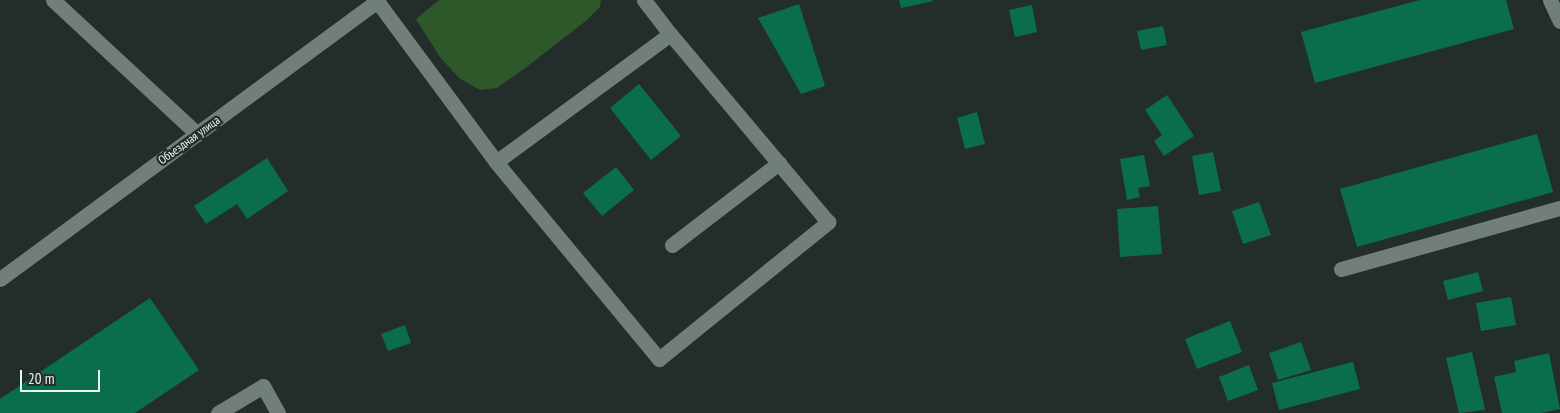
<!DOCTYPE html>
<meta charset="utf-8">
<style>
body{margin:0}
#map{position:relative;width:1560px;height:413px;overflow:hidden;background:#232e2c;font-family:"PT Sans Narrow",sans-serif}
div>[style]{position:absolute}
.green>*{inset:0;background:#2e5829}
.building>*{inset:0;background:#0a6e4d}
.service>*{height:15px;margin:-7.5px;padding:0 7.5px;transform-origin:7.5px;border-radius:7.5px;background:#717e7c}
.secondary>*{height:15px;margin:-7.5px;padding:0 7.5px;transform-origin:7.5px;border-radius:7.5px;background:#717e7c}
span{translate:-50% -50%;white-space:nowrap;text-align:center;line-height:1.15;-webkit-text-stroke:4.5px #232e2c;paint-order:stroke}
.street-label{font-size:12px;color:#eef5f4}
.scale{position:absolute;left:20px;top:370px;width:80px;height:22px;box-sizing:border-box;border:2px solid #eef5f4;border-top:0;padding-left:6px;font-size:15px;line-height:18px;white-space:nowrap;color:#eef5f4;-webkit-text-stroke:4px #232e2c;paint-order:stroke}
</style>
<div id="map">
<div class="green">
<i style="clip-path:polygon(439px 0,601px 0,600px 7px,587px 20px,524px 69px,497px 88px,480px 90px,459px 78px,440px 57px,416px 19px)"></i>
</div>
<div class="building">
<i style="clip-path:polygon(899px 0,933px 0,933px 1px,901px 8px)"></i>
<i style="clip-path:polygon(1420px 0,1506px 0,1514px 29px,1315px 83px,1301px 32px)"></i>
<i style="clip-path:polygon(799px 4px,825px 86px,801px 94px,758px 18px)"></i>
<i style="clip-path:polygon(1032px 5px,1037px 32px,1015px 37px,1009px 10px)"></i>
<i style="clip-path:polygon(1163px 26px,1167px 45px,1141px 50px,1137px 31px)"></i>
<i style="clip-path:polygon(639px 84px,681px 136px,651px 160px,610px 108px)"></i>
<i style="clip-path:polygon(1167px 95px,1194px 136px,1164px 156px,1154px 141px,1162px 135px,1145px 110px)"></i>
<i style="clip-path:polygon(977px 112px,985px 144px,965px 149px,957px 118px)"></i>
<i style="clip-path:polygon(1537px 134px,1553px 192px,1357px 247px,1340px 189px)"></i>
<i style="clip-path:polygon(1213px 152px,1221px 191px,1199px 195px,1192px 156px)"></i>
<i style="clip-path:polygon(1144px 155px,1150px 186px,1138px 188px,1140px 197px,1127px 200px,1120px 159px)"></i>
<i style="clip-path:polygon(267px 158px,288px 191px,247px 219px,237px 204px,206px 224px,194px 206px)"></i>
<i style="clip-path:polygon(616px 167px,634px 190px,602px 216px,583px 193px)"></i>
<i style="clip-path:polygon(1259px 202px,1271px 235px,1243px 244px,1232px 211px)"></i>
<i style="clip-path:polygon(1158px 206px,1162px 254px,1120px 257px,1117px 209px)"></i>
<i style="clip-path:polygon(1478px 272px,1483px 291px,1448px 300px,1443px 281px)"></i>
<i style="clip-path:polygon(1511px 297px,1516px 325px,1481px 331px,1476px 303px)"></i>
<i style="clip-path:polygon(150px 298px,199px 370px,135px 413px,0 413px,0 399px)"></i>
<i style="clip-path:polygon(1230px 321px,1242px 352px,1197px 369px,1185px 339px)"></i>
<i style="clip-path:polygon(405px 325px,411px 343px,388px 351px,381px 334px)"></i>
<i style="clip-path:polygon(1301px 342px,1311px 370px,1278px 380px,1269px 353px)"></i>
<i style="clip-path:polygon(1472px 352px,1485px 410px,1459px 413px,1446px 358px)"></i>
<i style="clip-path:polygon(1549px 353px,1560px 409px,1541px 413px,1502px 413px,1494px 377px,1516px 372px,1514px 361px)"></i>
<i style="clip-path:polygon(1353px 362px,1360px 389px,1279px 410px,1272px 383px)"></i>
<i style="clip-path:polygon(1249px 365px,1258px 390px,1228px 401px,1219px 377px)"></i>
</div>
<div class="service">
<i style="left:53px;top:0;width:197px;rotate:42.9deg"></i>
<i style="left:1550px;top:0;width:23px;rotate:65deg"></i>
<i style="left:377px;top:1px;width:200px;rotate:53.5deg"></i>
<i style="left:496px;top:162px;width:216px;rotate:-36.3deg"></i>
<i style="left:670px;top:34px;width:43px;rotate:-127.4deg"></i>
<i style="left:496px;top:162px;width:256px;rotate:50.4deg"></i>
<i style="left:659px;top:359px;width:218px;rotate:-39deg"></i>
<i style="left:828px;top:222px;width:246px;rotate:-130deg"></i>
<i style="left:672px;top:245px;width:135px;rotate:-37.5deg"></i>
<i style="left:1341px;top:269px;width:227px;rotate:-15.6deg"></i>
<i style="left:218px;top:413px;width:52px;rotate:-31deg"></i>
<i style="left:263px;top:386px;width:31px;rotate:61deg"></i>
</div>
<div class="secondary">
<i style="left:0;top:279px;width:470px;rotate:-36.4deg"></i>
</div>
<div class="street-label">
<span style="left:189px;top:140px;rotate:-36deg">Объездная улица</span>
</div>
<div class="scale">20 m</div>
</div>
